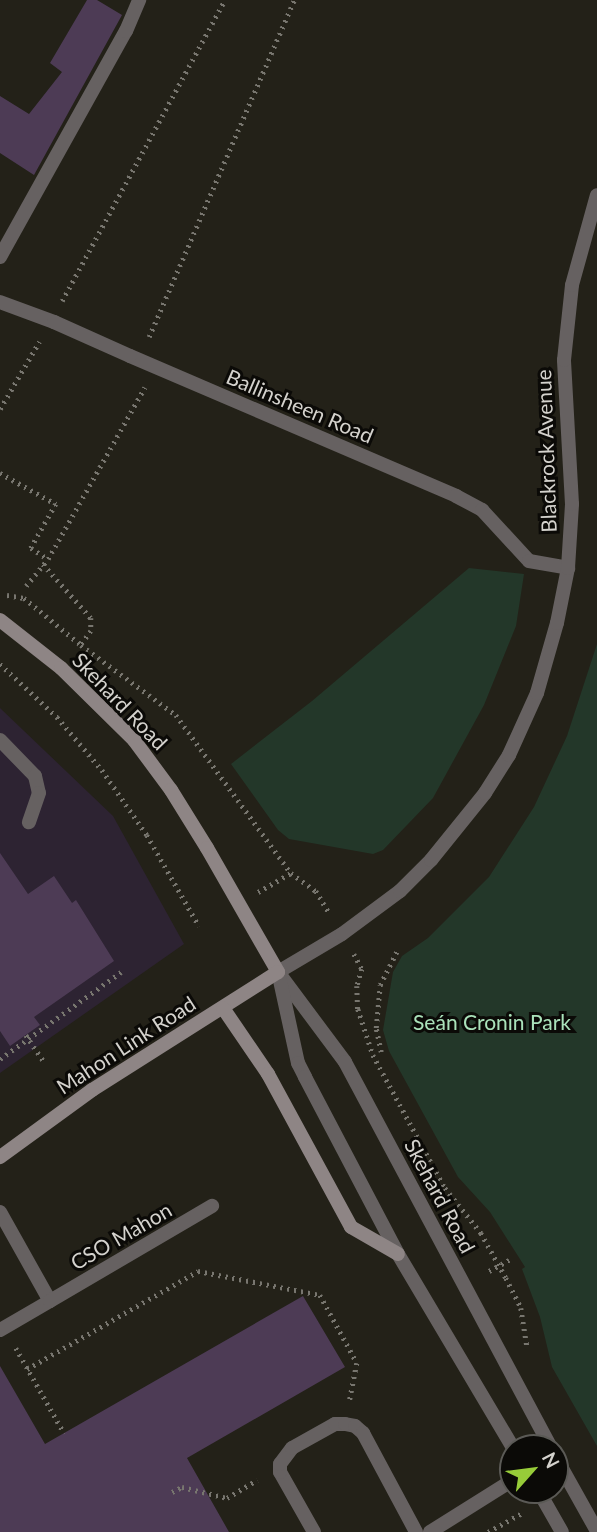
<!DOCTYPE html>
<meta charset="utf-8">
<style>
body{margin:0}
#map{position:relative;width:597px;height:1532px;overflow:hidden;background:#232118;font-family:Lato,sans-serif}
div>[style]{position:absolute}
.industrial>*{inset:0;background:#2d2332}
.green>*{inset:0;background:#233729}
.building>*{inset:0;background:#4d3b55}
.path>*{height:4.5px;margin-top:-2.25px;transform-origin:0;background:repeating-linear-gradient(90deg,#78766f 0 2px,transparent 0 7px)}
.service>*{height:14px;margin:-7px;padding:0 7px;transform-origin:7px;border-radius:7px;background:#666161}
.minor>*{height:14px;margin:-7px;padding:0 7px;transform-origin:7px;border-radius:7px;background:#666161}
.tertiary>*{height:14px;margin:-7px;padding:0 7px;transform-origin:7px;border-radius:7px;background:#666161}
.secondary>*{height:14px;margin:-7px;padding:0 7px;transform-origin:7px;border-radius:7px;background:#8e8585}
.minor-bridge>*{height:14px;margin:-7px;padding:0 7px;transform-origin:7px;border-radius:7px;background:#666161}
span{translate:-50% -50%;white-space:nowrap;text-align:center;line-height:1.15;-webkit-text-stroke:6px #0b0a07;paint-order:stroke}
.street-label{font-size:21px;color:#d4d2cd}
.park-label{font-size:21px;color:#aae2ba}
.north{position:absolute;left:499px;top:1434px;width:70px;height:70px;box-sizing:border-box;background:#0b0a07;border:2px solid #5b5a56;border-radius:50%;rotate:62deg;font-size:19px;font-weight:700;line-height:28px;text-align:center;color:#d4d2cd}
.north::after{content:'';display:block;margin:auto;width:24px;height:32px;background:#97cc39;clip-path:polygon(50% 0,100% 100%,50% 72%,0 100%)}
</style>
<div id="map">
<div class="industrial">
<i style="clip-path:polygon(0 708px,113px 816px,184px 944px,0 1073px)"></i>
</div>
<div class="green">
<i style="clip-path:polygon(469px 568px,524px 574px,516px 626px,484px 705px,433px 798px,383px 850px,373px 854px,289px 839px,278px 830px,231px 764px,312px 701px)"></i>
<i style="clip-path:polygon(597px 644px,597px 1446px,552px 1367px,540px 1317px,522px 1269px,525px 1267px,490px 1212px,458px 1177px,389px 1051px,383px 1030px,393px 972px,402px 956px,428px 938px,489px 877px,534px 807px,567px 736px)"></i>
</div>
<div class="building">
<i style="clip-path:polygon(87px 0,97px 0,122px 15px,34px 175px,0 153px,0 96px,29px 114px,62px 72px,50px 63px)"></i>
<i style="clip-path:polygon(0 853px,28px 894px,54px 876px,72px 903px,76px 900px,114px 961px,34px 1017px,40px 1025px,10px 1046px,0 1031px)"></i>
<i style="clip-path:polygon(303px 1296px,345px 1367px,187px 1458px,229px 1532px,0 1532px,0 1366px,45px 1444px)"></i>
</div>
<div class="path">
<i style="left:62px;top:301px;width:342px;rotate:-61.6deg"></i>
<i style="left:149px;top:337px;width:367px;rotate:-66.7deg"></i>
<i style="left:0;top:409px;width:78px;rotate:-59.8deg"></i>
<i style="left:0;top:473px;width:64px;rotate:29deg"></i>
<i style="left:56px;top:504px;width:51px;rotate:119.6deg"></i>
<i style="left:31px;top:548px;width:20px;rotate:33deg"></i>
<i style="left:43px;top:564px;width:72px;rotate:48.4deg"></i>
<i style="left:91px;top:618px;width:13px;rotate:90deg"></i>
<i style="left:91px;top:631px;width:17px;rotate:126deg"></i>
<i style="left:26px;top:586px;width:35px;rotate:-51deg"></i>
<i style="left:48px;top:559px;width:197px;rotate:-60.6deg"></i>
<i style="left:7px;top:595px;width:17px;rotate:10deg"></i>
<i style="left:24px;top:598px;width:74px;rotate:39.5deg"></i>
<i style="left:81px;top:645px;width:118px;rotate:36.4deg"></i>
<i style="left:176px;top:715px;width:195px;rotate:54deg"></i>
<i style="left:291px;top:873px;width:31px;rotate:36deg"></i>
<i style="left:316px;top:891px;width:27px;rotate:59deg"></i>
<i style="left:0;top:664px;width:78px;rotate:42.9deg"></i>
<i style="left:57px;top:717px;width:70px;rotate:49.7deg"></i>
<i style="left:102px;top:770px;width:79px;rotate:55.3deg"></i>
<i style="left:147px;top:835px;width:105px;rotate:60.3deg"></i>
<i style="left:258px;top:892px;width:38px;rotate:-30deg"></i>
<i style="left:354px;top:954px;width:17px;rotate:62deg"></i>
<i style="left:362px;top:969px;width:18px;rotate:106deg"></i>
<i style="left:357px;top:986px;width:23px;rotate:88deg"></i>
<i style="left:358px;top:1009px;width:48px;rotate:71.9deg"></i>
<i style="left:373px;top:1055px;width:151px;rotate:61.6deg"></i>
<i style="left:445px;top:1188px;width:58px;rotate:51.3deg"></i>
<i style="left:481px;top:1233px;width:51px;rotate:60.9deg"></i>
<i style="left:506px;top:1278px;width:34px;rotate:63deg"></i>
<i style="left:521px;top:1308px;width:39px;rotate:81deg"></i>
<i style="left:26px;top:1035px;width:32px;rotate:56deg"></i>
<i style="left:381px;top:1052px;width:25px;rotate:-102deg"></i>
<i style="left:376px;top:1028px;width:43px;rotate:-84.7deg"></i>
<i style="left:380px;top:985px;width:40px;rotate:-63.4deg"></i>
<i style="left:0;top:1059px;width:149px;rotate:-35.7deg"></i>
<i style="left:489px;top:1271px;width:23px;rotate:-29deg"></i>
<i style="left:16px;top:1348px;width:98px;rotate:60.5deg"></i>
<i style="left:27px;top:1369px;width:197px;rotate:-29.8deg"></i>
<i style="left:198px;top:1271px;width:124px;rotate:11.1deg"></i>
<i style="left:320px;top:1295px;width:77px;rotate:61.4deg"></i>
<i style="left:357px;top:1363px;width:38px;rotate:101deg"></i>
<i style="left:172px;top:1492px;width:11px;rotate:-27deg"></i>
<i style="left:182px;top:1487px;width:46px;rotate:13.7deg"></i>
<i style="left:227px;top:1498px;width:35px;rotate:-31deg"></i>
<i style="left:488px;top:1532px;width:41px;rotate:-29.1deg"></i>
</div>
<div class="service">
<i style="left:0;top:257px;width:259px;rotate:-60.9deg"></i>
<i style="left:126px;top:31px;width:34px;rotate:-67deg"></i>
<i style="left:0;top:740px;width:50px;rotate:45.8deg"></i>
<i style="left:35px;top:776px;width:17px;rotate:77deg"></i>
<i style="left:39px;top:793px;width:31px;rotate:109deg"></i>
<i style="left:0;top:1212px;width:102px;rotate:60.7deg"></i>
<i style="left:50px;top:1301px;width:58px;rotate:149.9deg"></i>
<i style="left:50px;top:1301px;width:188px;rotate:-30.4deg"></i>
<i style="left:314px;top:1532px;width:69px;rotate:-119.5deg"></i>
<i style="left:280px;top:1472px;width:8px;rotate:-90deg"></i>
<i style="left:280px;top:1464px;width:20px;rotate:-53deg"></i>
<i style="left:292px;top:1448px;width:49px;rotate:-29.2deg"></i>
<i style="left:335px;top:1424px;width:10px"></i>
<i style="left:345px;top:1424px;width:10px;rotate:11deg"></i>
<i style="left:355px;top:1426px;width:11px;rotate:41deg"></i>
<i style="left:363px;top:1433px;width:112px;rotate:61.8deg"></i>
<i style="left:430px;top:1532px;width:98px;rotate:-32.1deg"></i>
</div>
<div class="minor">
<i style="left:130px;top:356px;width:355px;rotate:23.2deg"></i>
<i style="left:456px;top:496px;width:30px;rotate:28deg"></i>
<i style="left:482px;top:510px;width:69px;rotate:47.3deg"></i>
<i style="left:529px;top:561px;width:40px;rotate:10deg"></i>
<i style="left:278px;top:972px;width:74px;rotate:-30.7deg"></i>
<i style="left:342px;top:934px;width:72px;rotate:-36.6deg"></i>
<i style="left:400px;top:891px;width:44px;rotate:-45deg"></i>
<i style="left:431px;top:860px;width:86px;rotate:-51.1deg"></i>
<i style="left:485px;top:793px;width:45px;rotate:-57.7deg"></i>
<i style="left:509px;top:755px;width:68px;rotate:-65.7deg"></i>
<i style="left:537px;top:693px;width:73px;rotate:-74.1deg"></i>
<i style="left:557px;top:623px;width:56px;rotate:-78.7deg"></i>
<i style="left:568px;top:568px;width:64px;rotate:-86.4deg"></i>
<i style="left:572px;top:504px;width:144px;rotate:-93.2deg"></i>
<i style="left:564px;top:360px;width:75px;rotate:-83.9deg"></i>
<i style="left:572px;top:285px;width:93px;rotate:-74.5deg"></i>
</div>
<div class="tertiary">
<i style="left:278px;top:972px;width:112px;rotate:53.3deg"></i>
<i style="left:345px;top:1062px;width:438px;rotate:61.9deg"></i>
<i style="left:279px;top:976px;width:89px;rotate:77.7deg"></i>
<i style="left:298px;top:1063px;width:16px;rotate:63deg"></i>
<i style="left:305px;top:1077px;width:200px;rotate:62.3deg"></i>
<i style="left:398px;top:1254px;width:226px;rotate:59.3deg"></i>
<i style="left:555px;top:1456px;width:86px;rotate:60.8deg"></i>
<i style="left:538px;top:1490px;width:48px;rotate:60.3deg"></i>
</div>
<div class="secondary">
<i style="left:0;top:620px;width:78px;rotate:38.2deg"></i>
<i style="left:61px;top:668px;width:103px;rotate:44.6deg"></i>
<i style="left:134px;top:740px;width:62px;rotate:53.5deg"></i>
<i style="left:171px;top:790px;width:68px;rotate:58.2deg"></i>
<i style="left:207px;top:848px;width:143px;rotate:60.2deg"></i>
<i style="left:278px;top:972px;width:220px;rotate:147.6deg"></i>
<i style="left:92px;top:1090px;width:114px;rotate:143.9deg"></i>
<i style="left:223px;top:1008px;width:80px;rotate:55.7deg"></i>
<i style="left:268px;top:1074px;width:174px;rotate:61.5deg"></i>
<i style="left:351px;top:1227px;width:54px;rotate:29.9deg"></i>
</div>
<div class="minor-bridge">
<i style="left:0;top:302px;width:58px;rotate:20.3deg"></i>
<i style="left:54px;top:322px;width:83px;rotate:24.1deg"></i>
</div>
<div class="street-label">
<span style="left:300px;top:406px;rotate:23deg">Ballinsheen Road</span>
<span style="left:546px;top:451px;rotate:-92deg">Blackrock Avenue</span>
<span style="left:120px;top:701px;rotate:46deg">Skehard Road</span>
<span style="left:126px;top:1045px;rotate:-33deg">Mahon Link Road</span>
<span style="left:440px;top:1196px;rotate:62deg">Skehard Road</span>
<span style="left:121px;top:1236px;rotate:-30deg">CSO Mahon</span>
</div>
<div class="park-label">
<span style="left:492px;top:1022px">Seán Cronin Park</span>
</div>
<div class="north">N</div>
</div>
